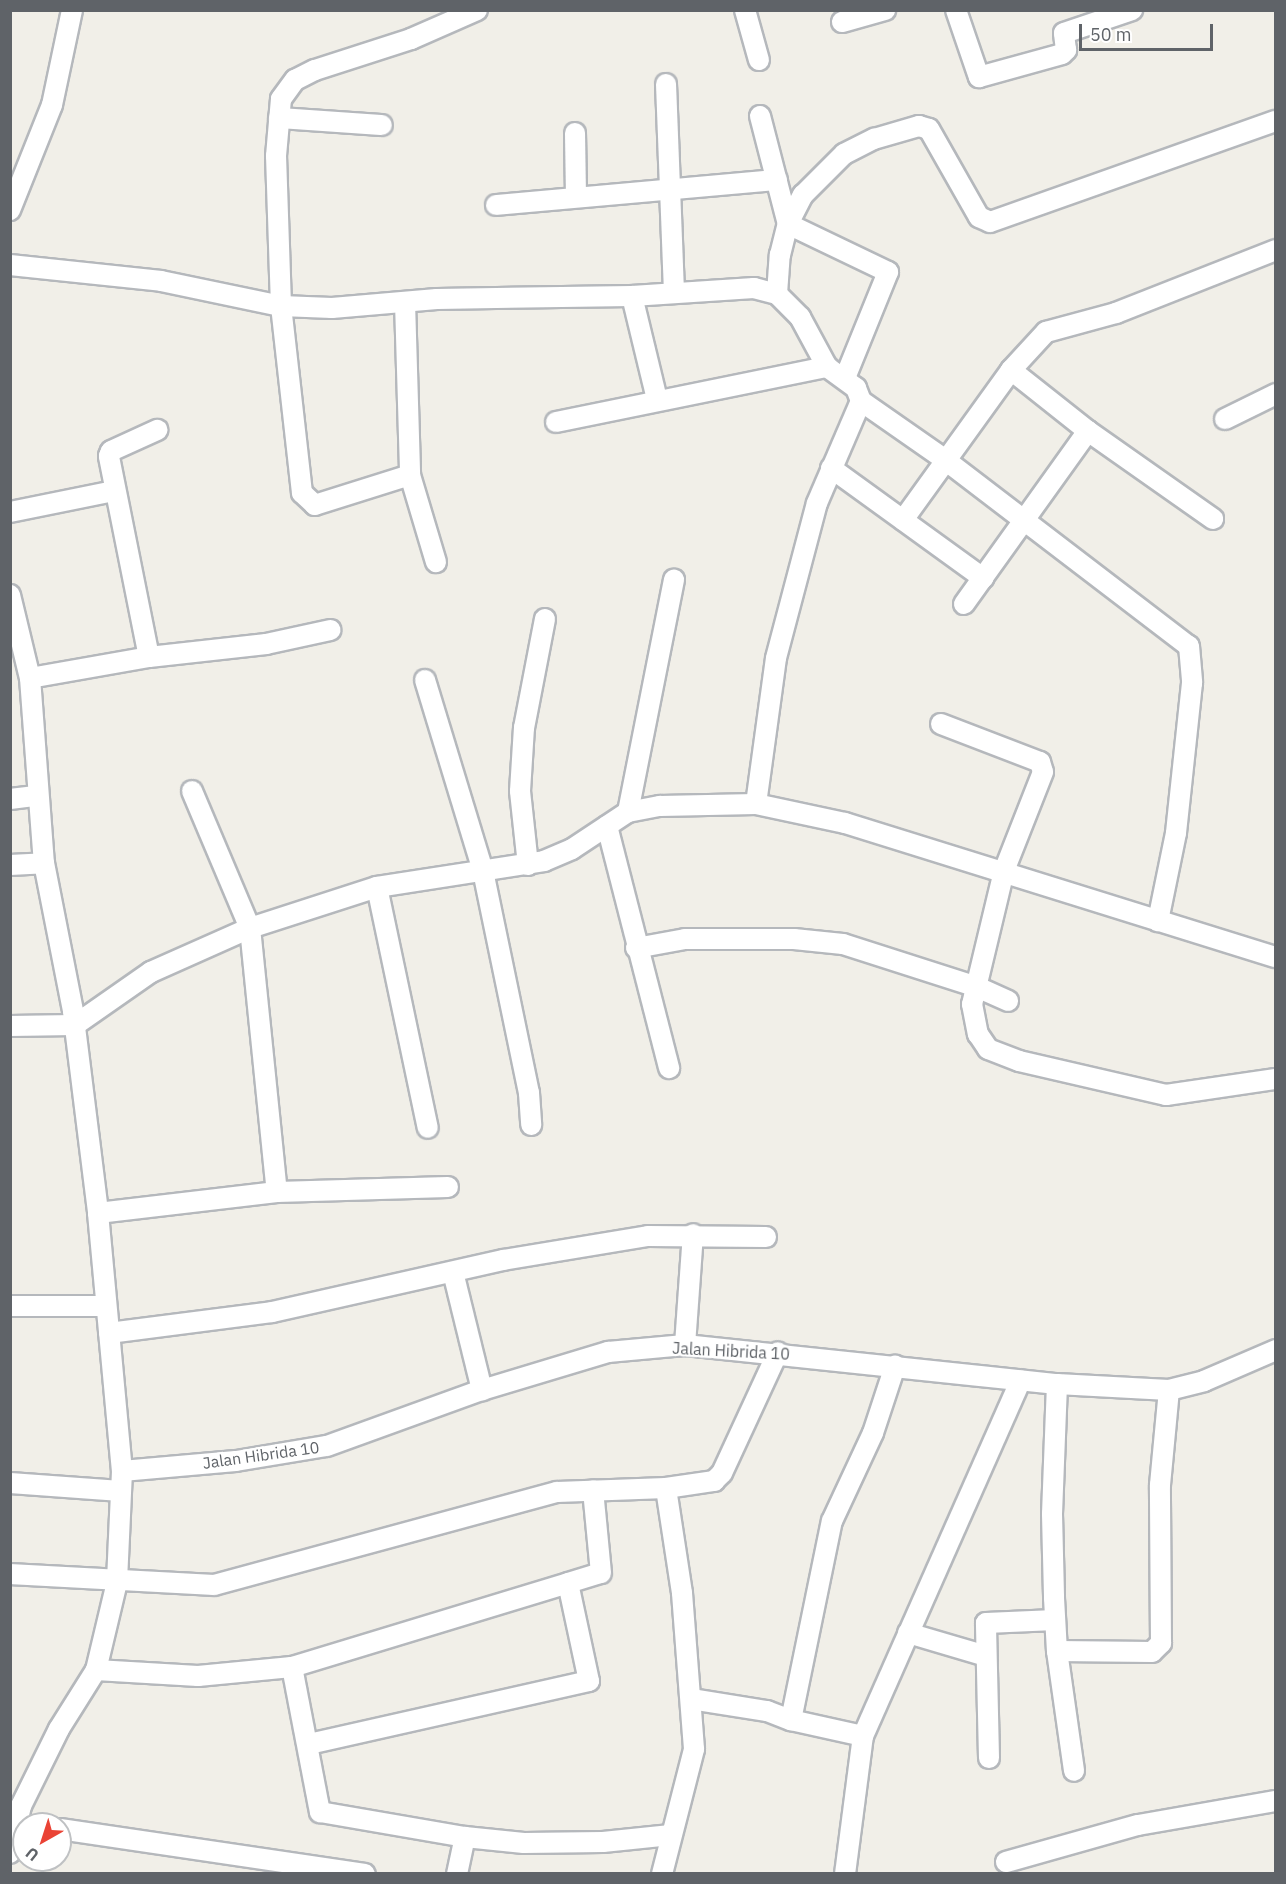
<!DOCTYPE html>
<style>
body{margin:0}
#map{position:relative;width:1286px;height:1884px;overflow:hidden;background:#f1efe8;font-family:"IBM Plex Sans",sans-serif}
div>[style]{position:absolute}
.roads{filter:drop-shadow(2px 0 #b5b8bc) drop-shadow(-2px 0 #b5b8bc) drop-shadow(0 2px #b5b8bc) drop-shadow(0 -2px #b5b8bc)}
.minor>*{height:20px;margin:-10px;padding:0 10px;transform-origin:10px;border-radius:10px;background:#fff}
span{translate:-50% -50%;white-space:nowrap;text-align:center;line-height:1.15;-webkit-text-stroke:4.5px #fff;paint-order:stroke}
.street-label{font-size:16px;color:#5f6368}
.frame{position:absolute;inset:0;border:12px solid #5f6368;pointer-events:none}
.north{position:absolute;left:12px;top:1812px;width:60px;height:60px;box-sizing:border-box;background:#fff;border:2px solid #bfc1c3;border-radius:50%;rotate:219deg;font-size:16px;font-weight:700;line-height:24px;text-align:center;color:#5f6368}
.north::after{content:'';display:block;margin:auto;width:21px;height:27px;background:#ea4335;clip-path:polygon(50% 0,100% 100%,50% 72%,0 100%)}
.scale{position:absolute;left:1079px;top:24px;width:134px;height:27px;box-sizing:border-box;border:3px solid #5f6368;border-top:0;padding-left:8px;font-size:18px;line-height:21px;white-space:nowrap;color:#5f6368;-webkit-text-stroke:4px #fff;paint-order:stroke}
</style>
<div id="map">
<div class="roads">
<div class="minor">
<i style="left:745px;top:10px;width:52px;rotate:74.4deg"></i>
<i style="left:956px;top:10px;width:71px;rotate:71.1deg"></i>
<i style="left:979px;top:77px;width:86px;rotate:-15.5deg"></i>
<i style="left:1062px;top:54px;width:6px;rotate:-45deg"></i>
<i style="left:1066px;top:50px;width:17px;rotate:-97deg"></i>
<i style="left:1064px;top:33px;width:72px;rotate:-18.7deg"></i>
<i style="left:842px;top:22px;width:45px;rotate:-15.6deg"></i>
<i style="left:666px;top:84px;width:208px;rotate:87.8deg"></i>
<i style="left:760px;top:116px;width:112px;rotate:75.5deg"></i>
<i style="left:279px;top:118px;width:103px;rotate:3.9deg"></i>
<i style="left:575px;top:133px;width:63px;rotate:89.1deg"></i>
<i style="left:496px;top:205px;width:282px;rotate:-5.1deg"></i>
<i style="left:10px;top:210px;width:113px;rotate:-68.2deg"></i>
<i style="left:52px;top:105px;width:97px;rotate:-78.1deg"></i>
<i style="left:788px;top:224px;width:111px;rotate:25.6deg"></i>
<i style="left:888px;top:272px;width:114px;rotate:112.1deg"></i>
<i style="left:10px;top:265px;width:152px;rotate:6deg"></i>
<i style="left:161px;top:281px;width:123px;rotate:11.8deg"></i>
<i style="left:281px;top:306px;width:51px;rotate:2.2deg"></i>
<i style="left:332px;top:308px;width:105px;rotate:-4.9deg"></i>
<i style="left:437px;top:299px;width:195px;rotate:-0.9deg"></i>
<i style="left:632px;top:296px;width:122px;rotate:-3.8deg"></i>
<i style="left:754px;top:288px;width:24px;rotate:15deg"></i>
<i style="left:777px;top:294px;width:33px;rotate:45deg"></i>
<i style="left:800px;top:317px;width:57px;rotate:61.6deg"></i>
<i style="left:827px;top:367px;width:36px;rotate:36deg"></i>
<i style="left:856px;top:388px;width:14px;rotate:69deg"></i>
<i style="left:861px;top:401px;width:101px;rotate:34.9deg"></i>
<i style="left:944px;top:459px;width:308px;rotate:37.4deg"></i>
<i style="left:1189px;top:646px;width:37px;rotate:85deg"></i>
<i style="left:1192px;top:683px;width:151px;rotate:96.1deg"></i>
<i style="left:1176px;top:833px;width:90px;rotate:101.6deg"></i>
<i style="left:777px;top:294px;width:39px;rotate:-86deg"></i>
<i style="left:780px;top:255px;width:32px;rotate:-76deg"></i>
<i style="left:788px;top:224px;width:33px;rotate:-63deg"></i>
<i style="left:803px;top:195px;width:58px;rotate:-45deg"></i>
<i style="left:844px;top:154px;width:34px;rotate:-27deg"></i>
<i style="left:874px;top:139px;width:47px;rotate:-16.1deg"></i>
<i style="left:919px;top:126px;width:10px;rotate:17deg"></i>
<i style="left:929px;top:129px;width:101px;rotate:60.4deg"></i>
<i style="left:979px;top:217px;width:12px;rotate:24deg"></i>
<i style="left:990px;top:222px;width:303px;rotate:-19.5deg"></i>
<i style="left:632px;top:296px;width:106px;rotate:76.4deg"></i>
<i style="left:405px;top:302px;width:173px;rotate:88.3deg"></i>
<i style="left:410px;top:475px;width:91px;rotate:73.4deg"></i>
<i style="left:1011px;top:370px;width:98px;rotate:38.4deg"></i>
<i style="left:1088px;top:431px;width:153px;rotate:35.1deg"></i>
<i style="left:1225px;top:419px;width:57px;rotate:-26.1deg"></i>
<i style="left:556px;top:422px;width:277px;rotate:-11.5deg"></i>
<i style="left:831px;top:468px;width:188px;rotate:35.9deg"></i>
<i style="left:410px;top:475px;width:100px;rotate:162.5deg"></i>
<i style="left:315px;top:505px;width:18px;rotate:-137deg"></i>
<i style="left:302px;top:493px;width:188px;rotate:-96.4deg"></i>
<i style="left:281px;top:306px;width:150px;rotate:-91.9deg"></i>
<i style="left:276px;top:156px;width:57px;rotate:-85deg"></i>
<i style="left:281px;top:99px;width:24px;rotate:-54deg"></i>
<i style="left:295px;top:80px;width:22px;rotate:-27deg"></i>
<i style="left:315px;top:70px;width:101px;rotate:-17.9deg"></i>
<i style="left:411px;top:39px;width:72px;rotate:-23.7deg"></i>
<i style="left:10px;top:512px;width:106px;rotate:-11.4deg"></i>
<i style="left:903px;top:520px;width:185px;rotate:-54.2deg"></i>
<i style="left:1011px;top:370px;width:52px;rotate:-47.4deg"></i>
<i style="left:1046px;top:332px;width:73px;rotate:-15.2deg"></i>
<i style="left:1116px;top:313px;width:172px;rotate:-21.5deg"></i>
<i style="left:10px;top:595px;width:85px;rotate:76.5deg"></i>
<i style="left:30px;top:678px;width:186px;rotate:85.7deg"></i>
<i style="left:44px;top:863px;width:151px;rotate:78.9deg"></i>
<i style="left:73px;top:1011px;width:204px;rotate:82.9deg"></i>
<i style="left:98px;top:1213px;width:259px;rotate:84.7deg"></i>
<i style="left:122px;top:1471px;width:111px;rotate:92.6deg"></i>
<i style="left:117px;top:1582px;width:90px;rotate:103.4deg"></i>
<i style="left:96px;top:1670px;width:70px;rotate:122.1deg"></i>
<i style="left:59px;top:1729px;width:86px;rotate:116.3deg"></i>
<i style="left:21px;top:1806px;width:48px;rotate:103.2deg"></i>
<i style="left:964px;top:604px;width:213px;rotate:-54.4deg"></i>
<i style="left:149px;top:657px;width:205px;rotate:-101.3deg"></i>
<i style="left:109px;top:456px;width:5px;rotate:-68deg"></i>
<i style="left:111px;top:451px;width:51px;rotate:-24.5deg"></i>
<i style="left:30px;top:678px;width:121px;rotate:-10deg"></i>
<i style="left:149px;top:657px;width:118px;rotate:-6.3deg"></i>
<i style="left:266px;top:644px;width:66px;rotate:-12.3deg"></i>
<i style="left:425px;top:680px;width:200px;rotate:73.1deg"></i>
<i style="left:483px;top:871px;width:227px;rotate:78.3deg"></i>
<i style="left:529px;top:1093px;width:32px;rotate:86deg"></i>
<i style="left:941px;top:724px;width:106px;rotate:21deg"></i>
<i style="left:1040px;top:762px;width:10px;rotate:73deg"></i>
<i style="left:1043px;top:772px;width:106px;rotate:111.5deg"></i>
<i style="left:1004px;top:871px;width:137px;rotate:103.5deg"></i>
<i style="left:972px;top:1004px;width:31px;rotate:79deg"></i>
<i style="left:978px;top:1034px;width:18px;rotate:56deg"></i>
<i style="left:988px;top:1049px;width:33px;rotate:21deg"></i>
<i style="left:1019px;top:1061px;width:151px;rotate:13deg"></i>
<i style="left:1166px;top:1095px;width:111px;rotate:-8.3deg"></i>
<i style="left:192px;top:791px;width:149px;rotate:67.1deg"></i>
<i style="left:250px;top:928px;width:265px;rotate:84.2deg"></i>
<i style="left:10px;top:799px;width:26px;rotate:-7deg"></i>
<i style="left:756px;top:804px;width:147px;rotate:-82.2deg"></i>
<i style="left:776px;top:658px;width:160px;rotate:-75.2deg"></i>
<i style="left:817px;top:503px;width:111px;rotate:-66.7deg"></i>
<i style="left:628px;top:812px;width:237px;rotate:-78.8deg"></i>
<i style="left:607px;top:826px;width:250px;rotate:75.6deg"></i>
<i style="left:10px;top:865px;width:34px;rotate:-3deg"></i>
<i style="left:528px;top:865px;width:74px;rotate:-96.2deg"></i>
<i style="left:520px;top:791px;width:63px;rotate:-86.4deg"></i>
<i style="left:524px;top:728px;width:111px;rotate:-79.1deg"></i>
<i style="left:377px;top:887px;width:246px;rotate:78.1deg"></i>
<i style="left:636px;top:948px;width:50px;rotate:-10.4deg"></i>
<i style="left:685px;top:939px;width:109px"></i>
<i style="left:794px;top:939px;width:49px;rotate:5.8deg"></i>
<i style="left:843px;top:944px;width:141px;rotate:17.8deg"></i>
<i style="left:977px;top:987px;width:34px;rotate:24deg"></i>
<i style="left:10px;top:1026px;width:65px;rotate:-0.9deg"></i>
<i style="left:75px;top:1025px;width:93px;rotate:-34.9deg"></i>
<i style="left:151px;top:972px;width:108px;rotate:-24deg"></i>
<i style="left:250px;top:928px;width:133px;rotate:-17.9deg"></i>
<i style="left:377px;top:887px;width:169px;rotate:-8.8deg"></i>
<i style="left:544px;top:861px;width:30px;rotate:-23deg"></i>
<i style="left:572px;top:849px;width:67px;rotate:-33.5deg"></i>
<i style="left:628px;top:812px;width:33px;rotate:-11deg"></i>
<i style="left:660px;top:806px;width:96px;rotate:-1.2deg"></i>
<i style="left:756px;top:804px;width:91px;rotate:12.1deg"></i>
<i style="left:845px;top:823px;width:451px;rotate:17.3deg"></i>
<i style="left:98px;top:1213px;width:180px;rotate:-6.7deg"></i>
<i style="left:277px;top:1192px;width:171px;rotate:-1.7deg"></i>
<i style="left:453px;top:1272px;width:122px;rotate:76.2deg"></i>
<i style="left:10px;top:1306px;width:95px"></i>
<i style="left:109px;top:1333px;width:164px;rotate:-7.3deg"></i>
<i style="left:272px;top:1312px;width:237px;rotate:-12.7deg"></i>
<i style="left:503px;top:1260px;width:147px;rotate:-9.4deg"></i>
<i style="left:648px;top:1236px;width:118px;rotate:0.5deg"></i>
<i style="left:685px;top:1345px;width:111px;rotate:-85.9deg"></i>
<i style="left:1057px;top:1384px;width:130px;rotate:92.2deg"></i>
<i style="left:1052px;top:1514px;width:84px;rotate:88.6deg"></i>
<i style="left:1054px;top:1598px;width:53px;rotate:86.8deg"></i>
<i style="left:1057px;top:1651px;width:121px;rotate:81.9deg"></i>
<i style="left:122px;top:1471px;width:114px;rotate:-5deg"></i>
<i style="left:236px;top:1461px;width:92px;rotate:-9.4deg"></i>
<i style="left:327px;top:1446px;width:165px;rotate:-19.9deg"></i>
<i style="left:482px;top:1390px;width:132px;rotate:-16.8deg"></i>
<i style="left:608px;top:1352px;width:77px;rotate:-5.2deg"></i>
<i style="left:685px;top:1345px;width:374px;rotate:6deg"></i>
<i style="left:1057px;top:1384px;width:112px;rotate:3.1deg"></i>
<i style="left:1169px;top:1390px;width:36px;rotate:-14deg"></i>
<i style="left:1204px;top:1381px;width:78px;rotate:-23.3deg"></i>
<i style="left:10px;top:1483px;width:111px;rotate:4.1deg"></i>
<i style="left:10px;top:1574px;width:204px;rotate:3.1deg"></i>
<i style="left:214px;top:1585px;width:355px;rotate:-15.2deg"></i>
<i style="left:557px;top:1492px;width:109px;rotate:-2.1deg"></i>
<i style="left:666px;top:1488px;width:49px;rotate:-8.3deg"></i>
<i style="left:714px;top:1481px;width:11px;rotate:-45deg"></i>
<i style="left:722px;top:1473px;width:133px;rotate:-65.2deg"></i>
<i style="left:908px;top:1633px;width:81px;rotate:16.4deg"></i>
<i style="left:1057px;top:1651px;width:95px;rotate:0.6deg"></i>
<i style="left:1152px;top:1652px;width:13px;rotate:-45deg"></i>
<i style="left:1161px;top:1643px;width:158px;rotate:-90.4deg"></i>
<i style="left:1160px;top:1485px;width:95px;rotate:-84.6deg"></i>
<i style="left:292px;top:1667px;width:148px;rotate:79.1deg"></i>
<i style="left:320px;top:1812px;width:147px;rotate:9.8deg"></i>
<i style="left:465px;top:1837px;width:59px;rotate:5.8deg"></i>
<i style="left:524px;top:1843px;width:79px;rotate:-0.7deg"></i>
<i style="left:603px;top:1842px;width:68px;rotate:-5.9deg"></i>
<i style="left:96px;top:1670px;width:102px;rotate:3.4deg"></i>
<i style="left:198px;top:1676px;width:94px;rotate:-5.5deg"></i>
<i style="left:292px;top:1667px;width:288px;rotate:-16.9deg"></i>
<i style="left:691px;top:1699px;width:77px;rotate:9deg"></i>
<i style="left:767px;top:1711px;width:26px;rotate:21deg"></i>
<i style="left:863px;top:1736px;width:74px;rotate:-167.5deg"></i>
<i style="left:791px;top:1720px;width:203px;rotate:-78.4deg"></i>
<i style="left:832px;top:1521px;width:97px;rotate:-65deg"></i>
<i style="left:873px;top:1433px;width:71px;rotate:-71.8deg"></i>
<i style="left:309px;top:1744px;width:287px;rotate:-12.7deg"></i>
<i style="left:589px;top:1681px;width:100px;rotate:-102.1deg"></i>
<i style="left:568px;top:1583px;width:34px;rotate:-17deg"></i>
<i style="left:601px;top:1573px;width:83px;rotate:-95.5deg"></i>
<i style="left:989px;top:1758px;width:135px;rotate:-91.3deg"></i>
<i style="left:986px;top:1623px;width:69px;rotate:-2.5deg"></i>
<i style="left:60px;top:1829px;width:308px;rotate:8.4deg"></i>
<i style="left:1006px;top:1862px;width:137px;rotate:-15.7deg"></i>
<i style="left:1138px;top:1825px;width:140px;rotate:-9.9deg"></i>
<i style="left:457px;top:1874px;width:38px;rotate:-78deg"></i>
<i style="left:662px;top:1874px;width:129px;rotate:-75.6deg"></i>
<i style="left:694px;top:1749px;width:156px;rotate:-94.4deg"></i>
<i style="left:682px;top:1593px;width:106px;rotate:-98.7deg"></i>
<i style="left:845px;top:1874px;width:139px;rotate:-82.6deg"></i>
<i style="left:863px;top:1736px;width:389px;rotate:-66.1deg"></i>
</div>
</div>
<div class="street-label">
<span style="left:731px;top:1351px;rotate:3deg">Jalan Hibrida 10</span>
<span style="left:261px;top:1455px;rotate:-8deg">Jalan Hibrida 10</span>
</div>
<div class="frame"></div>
<div class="north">U</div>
<div class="scale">50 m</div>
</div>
